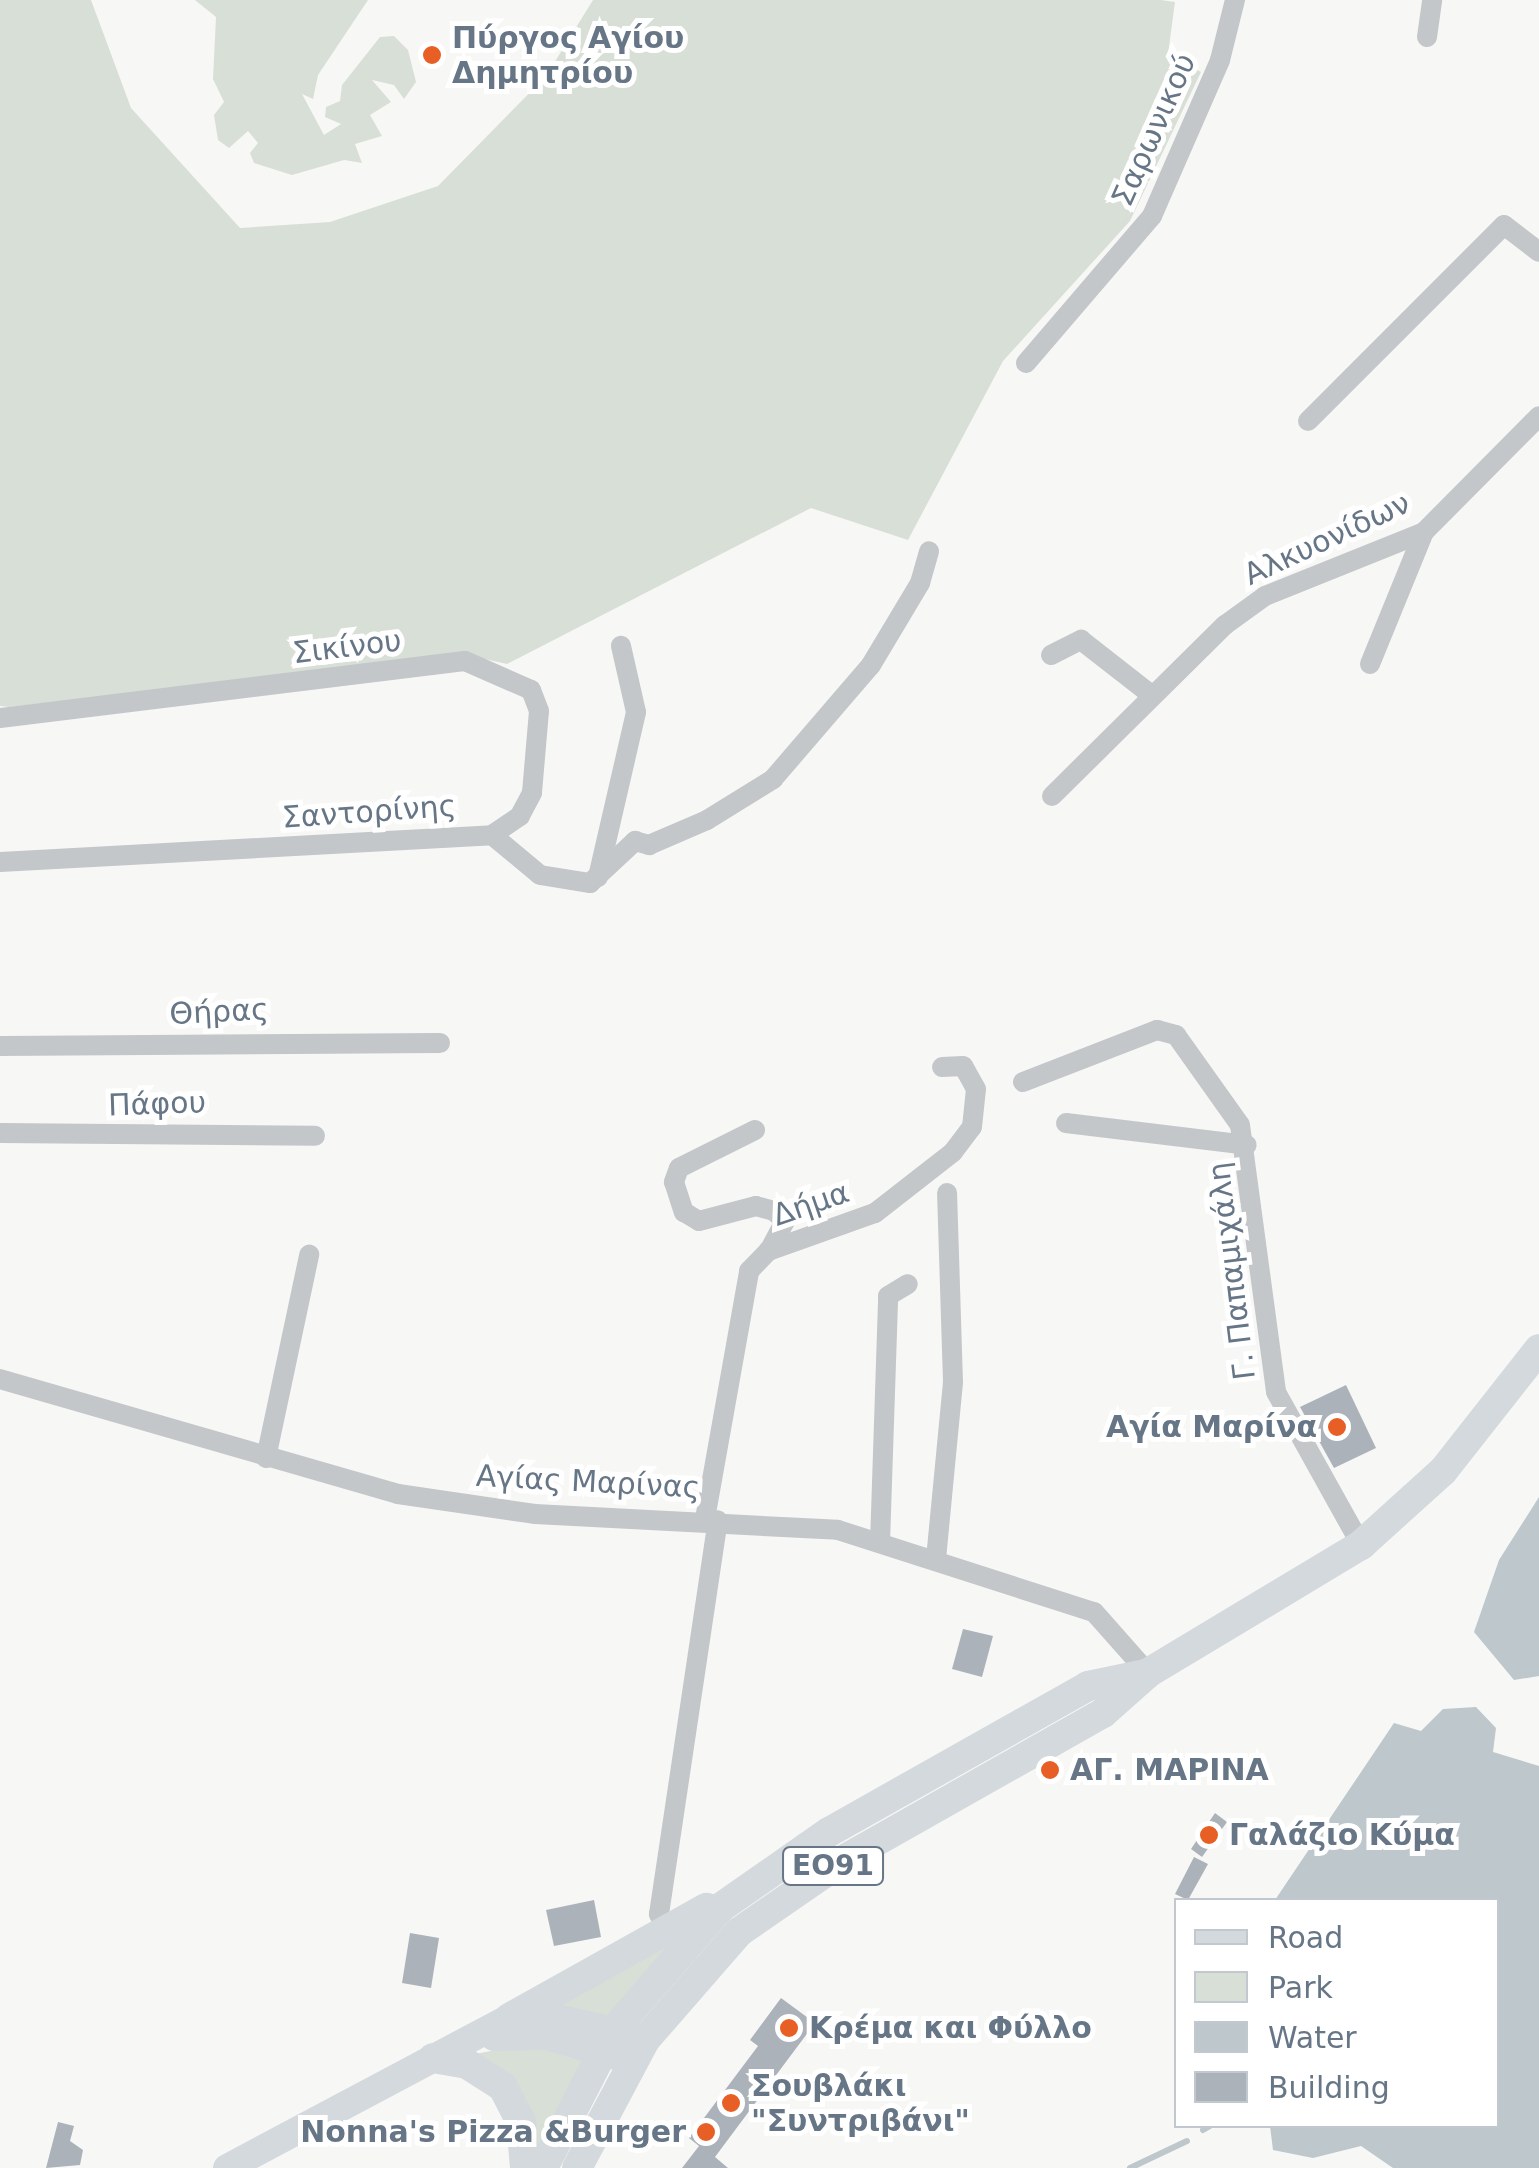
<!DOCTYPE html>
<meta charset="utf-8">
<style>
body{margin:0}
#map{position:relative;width:1539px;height:2168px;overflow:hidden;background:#f7f8f5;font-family:"DejaVu Sans",sans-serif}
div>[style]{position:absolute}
.green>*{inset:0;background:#d8dfd6}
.water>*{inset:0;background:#bdc7cc}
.stream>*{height:6px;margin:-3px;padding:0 3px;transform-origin:3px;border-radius:3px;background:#bdc7cc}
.building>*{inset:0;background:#abb2b9}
.minor>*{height:20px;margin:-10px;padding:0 10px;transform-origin:10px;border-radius:10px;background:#c3c7ca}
.secondary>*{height:28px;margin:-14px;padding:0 14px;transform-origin:14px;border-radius:14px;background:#d4d9dd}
.primary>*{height:30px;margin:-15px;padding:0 15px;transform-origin:15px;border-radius:15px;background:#d4d9dd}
.dots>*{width:28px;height:28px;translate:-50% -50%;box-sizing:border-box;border:5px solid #fff;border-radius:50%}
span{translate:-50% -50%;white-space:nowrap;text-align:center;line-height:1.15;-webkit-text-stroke:10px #fff;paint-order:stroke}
.shield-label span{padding:2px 8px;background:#fff;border:2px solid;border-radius:8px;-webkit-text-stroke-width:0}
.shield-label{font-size:28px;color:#667686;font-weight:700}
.poi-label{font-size:30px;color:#667686;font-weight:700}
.left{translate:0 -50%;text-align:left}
.right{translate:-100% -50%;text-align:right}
.street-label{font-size:30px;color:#667686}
.legend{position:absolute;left:1174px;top:1898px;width:325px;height:230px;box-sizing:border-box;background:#fff;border:2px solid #c2c8cf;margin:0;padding:12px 18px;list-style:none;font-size:30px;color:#667686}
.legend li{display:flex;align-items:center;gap:20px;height:50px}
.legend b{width:50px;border:2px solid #c2c8cf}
</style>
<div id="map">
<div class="green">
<i style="clip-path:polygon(0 0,91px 0,131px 108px,240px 228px,330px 222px,438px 186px,546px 76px,593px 0,1161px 0,1175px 2px,1168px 54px,1201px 72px,1130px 221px,1003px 361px,908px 540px,811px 508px,507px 664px,467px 655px,9px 707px,0 706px)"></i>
<i style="clip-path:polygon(195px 0,368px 0,318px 75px,313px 99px,302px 94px,324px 135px,341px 124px,325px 117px,326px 107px,340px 101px,342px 85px,380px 37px,394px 36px,408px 50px,416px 82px,404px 99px,394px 85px,372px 80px,391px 102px,370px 115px,382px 136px,355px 144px,362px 163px,344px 160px,292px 175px,254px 163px,250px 153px,258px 143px,248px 131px,229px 148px,218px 140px,214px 115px,224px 102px,213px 79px,216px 17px)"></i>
<i style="clip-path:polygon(680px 1938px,608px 2023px,540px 2008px)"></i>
<i style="clip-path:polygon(513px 2047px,589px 2053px,534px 2168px,469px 2055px)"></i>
</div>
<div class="water">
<i style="clip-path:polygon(1539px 1497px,1539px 1676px,1514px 1680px,1474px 1632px,1499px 1560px)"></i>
<i style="clip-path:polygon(1476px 1707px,1496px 1728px,1493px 1752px,1539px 1766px,1539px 2168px,1393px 2168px,1361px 2146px,1313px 2158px,1273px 2150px,1270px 2126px,1496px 2126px,1496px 1900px,1275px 1900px,1394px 1723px,1421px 1731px,1443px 1709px)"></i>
</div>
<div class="stream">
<i style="left:1203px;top:2130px;width:8px;rotate:-30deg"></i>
<i style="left:1130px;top:2168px;width:63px;rotate:-25.3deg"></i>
</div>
<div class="building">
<i style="clip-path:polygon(1346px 1385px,1376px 1448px,1334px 1468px,1300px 1407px)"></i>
<i style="clip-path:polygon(963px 1629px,993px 1636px,982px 1677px,952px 1669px)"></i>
<i style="clip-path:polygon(1215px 1813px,1227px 1822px,1202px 1857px,1191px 1849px)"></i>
<i style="clip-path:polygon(1194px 1857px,1208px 1864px,1188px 1900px,1175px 1894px)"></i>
<i style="clip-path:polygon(594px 1900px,601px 1937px,554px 1946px,546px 1910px)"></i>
<i style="clip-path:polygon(410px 1933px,439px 1938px,431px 1988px,402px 1983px)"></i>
<i style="clip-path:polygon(781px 1998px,815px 2023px,715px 2157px,728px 2168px,682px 2168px,699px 2146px,689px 2138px,758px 2046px,750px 2040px)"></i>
<i style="clip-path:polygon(58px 2122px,74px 2126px,70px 2141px,83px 2150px,80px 2165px,46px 2168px)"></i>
</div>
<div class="minor">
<i style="left:1427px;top:37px;width:37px;rotate:-82deg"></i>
<i style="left:1026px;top:363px;width:194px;rotate:-49.4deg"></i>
<i style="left:1152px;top:216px;width:170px;rotate:-66.4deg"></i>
<i style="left:1220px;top:60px;width:62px;rotate:-76deg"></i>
<i style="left:1308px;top:421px;width:277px;rotate:-45deg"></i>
<i style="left:1504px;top:225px;width:44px;rotate:37.6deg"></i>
<i style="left:1051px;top:655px;width:34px;rotate:-27deg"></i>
<i style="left:1081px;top:640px;width:88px;rotate:38deg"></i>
<i style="left:1370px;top:664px;width:143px;rotate:-67.8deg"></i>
<i style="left:0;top:718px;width:468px;rotate:-7deg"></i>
<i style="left:465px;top:661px;width:72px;rotate:23.7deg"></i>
<i style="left:531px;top:690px;width:22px;rotate:69deg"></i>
<i style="left:539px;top:711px;width:82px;rotate:94.9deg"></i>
<i style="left:532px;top:793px;width:26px;rotate:118deg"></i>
<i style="left:520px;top:816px;width:34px;rotate:146deg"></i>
<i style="left:1052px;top:796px;width:243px;rotate:-44.7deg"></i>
<i style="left:1225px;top:625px;width:49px;rotate:-35.9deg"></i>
<i style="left:1265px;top:596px;width:171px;rotate:-21.9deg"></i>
<i style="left:1424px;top:532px;width:163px;rotate:-45.2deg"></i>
<i style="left:0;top:862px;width:493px;rotate:-3.1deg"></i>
<i style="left:492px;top:835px;width:62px;rotate:39.8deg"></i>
<i style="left:540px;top:875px;width:51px;rotate:9.1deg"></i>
<i style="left:590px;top:883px;width:62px;rotate:-43deg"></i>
<i style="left:635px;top:841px;width:15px;rotate:16deg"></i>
<i style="left:649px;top:845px;width:63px;rotate:-23.3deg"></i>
<i style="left:707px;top:820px;width:78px;rotate:-31.8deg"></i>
<i style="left:773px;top:779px;width:150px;rotate:-49.3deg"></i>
<i style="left:871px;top:665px;width:96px;rotate:-59.1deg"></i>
<i style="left:920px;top:583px;width:33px;rotate:-74deg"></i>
<i style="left:598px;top:877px;width:169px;rotate:-77deg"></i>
<i style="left:636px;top:712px;width:68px;rotate:-102.8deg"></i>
<i style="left:0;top:1046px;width:440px;rotate:-0.4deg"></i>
<i style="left:1023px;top:1082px;width:144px;rotate:-21.2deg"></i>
<i style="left:1157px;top:1030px;width:20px;rotate:15deg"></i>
<i style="left:1176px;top:1035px;width:110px;rotate:54.6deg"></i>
<i style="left:1240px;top:1125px;width:269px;rotate:82.3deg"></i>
<i style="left:1276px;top:1392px;width:175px;rotate:60.9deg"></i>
<i style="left:1066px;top:1123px;width:182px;rotate:6.9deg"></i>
<i style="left:755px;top:1130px;width:85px;rotate:153.4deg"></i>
<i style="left:679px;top:1168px;width:15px;rotate:110deg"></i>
<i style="left:674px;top:1182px;width:32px;rotate:72deg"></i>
<i style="left:684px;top:1212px;width:17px;rotate:31deg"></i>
<i style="left:699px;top:1221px;width:59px;rotate:-14.7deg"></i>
<i style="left:756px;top:1206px;width:19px;rotate:16deg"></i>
<i style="left:774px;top:1211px;width:15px;rotate:42deg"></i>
<i style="left:785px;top:1221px;width:32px;rotate:118deg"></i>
<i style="left:0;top:1133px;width:315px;rotate:0.5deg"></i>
<i style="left:0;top:1379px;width:414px;rotate:16.1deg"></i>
<i style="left:398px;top:1494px;width:138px;rotate:8.3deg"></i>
<i style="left:535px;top:1514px;width:303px;rotate:3deg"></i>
<i style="left:838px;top:1530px;width:269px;rotate:17.8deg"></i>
<i style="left:1094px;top:1612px;width:81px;rotate:48.5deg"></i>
<i style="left:266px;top:1458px;width:208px;rotate:-78deg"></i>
<i style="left:705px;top:1519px;width:252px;rotate:-79.9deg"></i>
<i style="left:749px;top:1271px;width:28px;rotate:-46deg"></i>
<i style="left:768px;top:1251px;width:114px;rotate:-19.6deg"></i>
<i style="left:875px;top:1213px;width:99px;rotate:-38deg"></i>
<i style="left:953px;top:1152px;width:31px;rotate:-53deg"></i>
<i style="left:972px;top:1127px;width:38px;rotate:-84deg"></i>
<i style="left:976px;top:1089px;width:26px;rotate:-119deg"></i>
<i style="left:963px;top:1066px;width:21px;rotate:177deg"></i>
<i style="left:880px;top:1543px;width:247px;rotate:-88.1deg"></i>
<i style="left:888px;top:1296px;width:23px;rotate:-31deg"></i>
<i style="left:936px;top:1559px;width:178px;rotate:-84.5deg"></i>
<i style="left:953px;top:1382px;width:189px;rotate:-91.8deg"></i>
<i style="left:667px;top:1930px;width:18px;rotate:-117deg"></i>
<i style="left:659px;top:1914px;width:398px;rotate:-81.5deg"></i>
</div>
<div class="secondary">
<i style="left:494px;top:2037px;width:52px;rotate:-1.1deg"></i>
<i style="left:546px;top:2036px;width:80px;rotate:15.9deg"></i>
<i style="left:227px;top:2168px;width:319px;rotate:-28deg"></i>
<i style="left:509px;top:2018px;width:36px;rotate:-5deg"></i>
<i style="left:545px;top:2015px;width:91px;rotate:13.3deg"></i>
</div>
<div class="primary">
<i style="left:509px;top:2018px;width:226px;rotate:-29.2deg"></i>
<i style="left:433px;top:2058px;width:35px;rotate:10deg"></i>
<i style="left:467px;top:2064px;width:43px;rotate:32.6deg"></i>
<i style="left:503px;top:2087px;width:39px;rotate:63deg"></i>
<i style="left:521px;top:2122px;width:46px;rotate:85deg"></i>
<i style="left:543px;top:2168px;width:155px;rotate:-62.8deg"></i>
<i style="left:614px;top:2030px;width:162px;rotate:-49deg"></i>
<i style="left:720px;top:1908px;width:133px;rotate:-34.9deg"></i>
<i style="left:829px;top:1832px;width:297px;rotate:-29.4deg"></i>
<i style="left:1088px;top:1686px;width:59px;rotate:-11.7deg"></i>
<i style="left:577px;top:2168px;width:145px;rotate:-62deg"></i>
<i style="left:645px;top:2040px;width:143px;rotate:-49deg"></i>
<i style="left:739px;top:1932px;width:129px;rotate:-34.6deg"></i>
<i style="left:845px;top:1859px;width:296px;rotate:-29.5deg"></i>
<i style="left:1103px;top:1713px;width:60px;rotate:-41.6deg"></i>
<i style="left:1148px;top:1673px;width:249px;rotate:-31deg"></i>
<i style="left:1361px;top:1545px;width:110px;rotate:-42.1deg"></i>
<i style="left:1443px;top:1471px;width:155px;rotate:-51.8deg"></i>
</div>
<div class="dots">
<i style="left:432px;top:55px;background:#e75f25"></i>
<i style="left:1337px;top:1427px;background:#e75f25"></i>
<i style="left:1050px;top:1770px;background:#e75f25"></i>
<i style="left:1209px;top:1835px;background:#e75f25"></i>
<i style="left:789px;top:2028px;background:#e75f25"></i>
<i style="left:731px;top:2103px;background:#e75f25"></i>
<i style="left:706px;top:2132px;background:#e75f25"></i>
</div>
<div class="shield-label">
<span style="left:833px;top:1866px">ΕΟ91</span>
</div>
<div class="poi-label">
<span class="left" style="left:452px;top:55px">Πύργος Αγίου<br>Δημητρίου</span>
<span class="right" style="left:1317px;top:1427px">Αγία Μαρίνα</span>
<span class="left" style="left:1070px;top:1770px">ΑΓ. ΜΑΡΙΝΑ</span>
<span class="left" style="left:1229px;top:1835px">Γαλάζιο Κύμα</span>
<span class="left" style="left:809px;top:2028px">Κρέμα και Φύλλο</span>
<span class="left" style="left:751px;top:2103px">Σουβλάκι<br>"Συντριβάνι"</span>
<span class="right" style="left:686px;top:2132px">Nonna's Pizza &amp;Burger</span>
</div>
<div class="street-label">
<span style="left:1154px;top:130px;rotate:-66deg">Σαρωνικού</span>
<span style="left:1327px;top:539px;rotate:-25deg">Αλκυονίδων</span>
<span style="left:347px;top:647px;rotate:-7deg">Σικίνου</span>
<span style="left:369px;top:812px;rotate:-4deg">Σαντορίνης</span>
<span style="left:219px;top:1012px;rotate:-3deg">Θήρας</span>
<span style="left:157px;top:1104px;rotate:-2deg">Πάφου</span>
<span style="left:811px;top:1204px;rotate:-19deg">Δήμα</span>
<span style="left:1232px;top:1271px;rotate:-97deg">Γ. Παπαμιχάλη</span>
<span style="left:588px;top:1482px;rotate:3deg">Αγίας Μαρίνας</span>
</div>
<ul class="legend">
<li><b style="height:12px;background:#d4d9dd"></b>Road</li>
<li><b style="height:28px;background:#d8dfd6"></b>Park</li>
<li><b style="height:28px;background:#bdc7cc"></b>Water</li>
<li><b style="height:28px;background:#abb2b9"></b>Building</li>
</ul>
</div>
